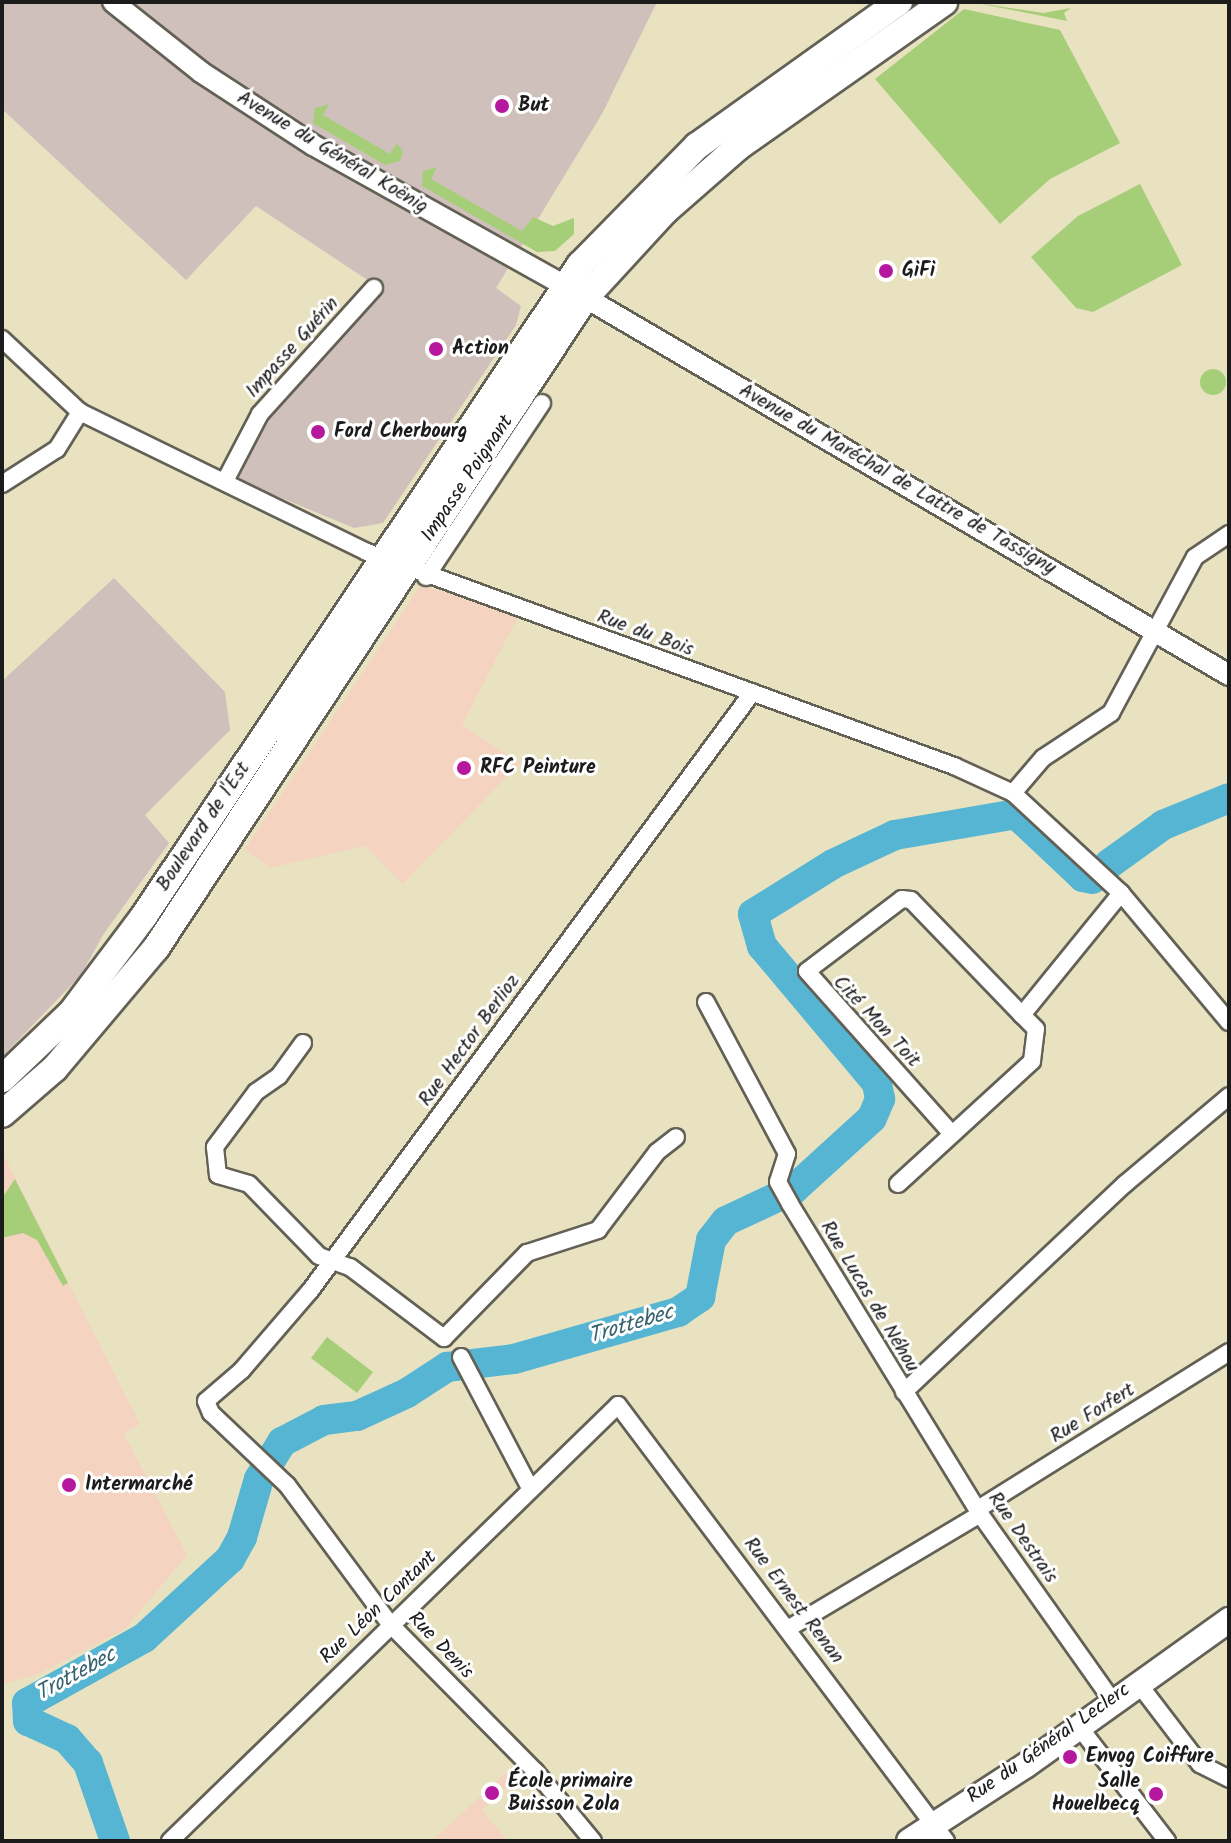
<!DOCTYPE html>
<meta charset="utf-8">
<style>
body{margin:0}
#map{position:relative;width:1231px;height:1843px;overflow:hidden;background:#e8e2c1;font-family:Kalam,sans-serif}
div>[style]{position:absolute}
.built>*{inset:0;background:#f4d3c0}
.industrial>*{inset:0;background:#d0c0bc}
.green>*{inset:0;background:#a6ce79}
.round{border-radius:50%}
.river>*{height:30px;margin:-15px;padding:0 15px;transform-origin:15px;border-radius:15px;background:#55b5d3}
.roads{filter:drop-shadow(2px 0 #636156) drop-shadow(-2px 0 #636156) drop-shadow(0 2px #636156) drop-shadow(0 -2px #636156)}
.minor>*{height:16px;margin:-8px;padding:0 8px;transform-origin:8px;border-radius:8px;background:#fff}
.tertiary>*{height:20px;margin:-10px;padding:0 10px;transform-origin:10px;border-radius:10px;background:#fff}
.secondary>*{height:24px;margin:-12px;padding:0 12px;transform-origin:12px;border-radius:12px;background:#fff}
.primary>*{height:26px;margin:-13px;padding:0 13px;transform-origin:13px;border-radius:13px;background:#fff}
.dots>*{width:22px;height:22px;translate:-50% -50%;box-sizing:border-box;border:4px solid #fff;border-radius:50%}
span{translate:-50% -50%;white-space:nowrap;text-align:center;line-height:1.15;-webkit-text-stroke:6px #fff;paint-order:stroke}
.poi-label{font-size:20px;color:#1c1c1c;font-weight:700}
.left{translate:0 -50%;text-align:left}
.right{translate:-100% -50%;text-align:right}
.street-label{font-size:20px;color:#1c1c1c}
.water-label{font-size:22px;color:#36616e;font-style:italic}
.frame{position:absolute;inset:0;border:4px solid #1c1c1c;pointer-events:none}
</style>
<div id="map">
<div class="built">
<i style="clip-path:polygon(420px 586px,521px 611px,462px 725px,520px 763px,403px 884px,365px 846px,270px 868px,245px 849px)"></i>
<i style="clip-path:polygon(2px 1152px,140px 1424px,124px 1434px,187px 1555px,125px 1629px,39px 1674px,2px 1684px)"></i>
<i style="clip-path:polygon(511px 1768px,518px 1776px,482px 1810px,508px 1841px,432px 1841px)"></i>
</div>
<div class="industrial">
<i style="clip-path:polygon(2px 2px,657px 2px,602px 114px,496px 288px,521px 306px,516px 325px,383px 523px,354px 528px,233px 478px,266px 418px,381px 289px,256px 206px,186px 280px,2px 109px)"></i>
<i style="clip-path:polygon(114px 578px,225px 692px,230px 730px,145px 815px,169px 843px,103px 935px,81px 975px,2px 1057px,2px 681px)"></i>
</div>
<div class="green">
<i style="clip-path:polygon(972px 2px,1043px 13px,1071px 8px,1064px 13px,1067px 21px)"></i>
<i style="clip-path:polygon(964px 9px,1060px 30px,1120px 143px,1050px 179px,1000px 224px,875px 79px)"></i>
<i style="clip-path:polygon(329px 104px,323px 115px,390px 154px,397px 143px,403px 152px,400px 161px,385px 165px,313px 123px,315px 108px)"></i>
<i style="clip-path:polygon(437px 167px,431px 179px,522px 231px,533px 217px,553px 226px,574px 218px,574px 234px,555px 251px,537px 252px,422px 186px,423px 171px)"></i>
<i style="clip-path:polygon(1140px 184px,1182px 265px,1093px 312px,1076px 308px,1031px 257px,1078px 216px)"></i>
<i class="round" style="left:1200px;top:369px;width:26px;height:26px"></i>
<i style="clip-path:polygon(15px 1179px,68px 1283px,63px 1286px,37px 1240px,23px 1233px,2px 1238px,2px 1198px)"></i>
<i style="clip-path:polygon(327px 1337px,373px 1372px,357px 1393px,311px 1358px)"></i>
</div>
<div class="river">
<i style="left:1109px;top:864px;width:67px;rotate:-35.8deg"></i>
<i style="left:1163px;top:825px;width:71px;rotate:-22.2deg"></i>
<i style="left:115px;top:1841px;width:83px;rotate:-109.1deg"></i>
<i style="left:88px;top:1763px;width:32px;rotate:-131deg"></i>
<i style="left:67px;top:1739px;width:43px;rotate:-155.2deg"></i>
<i style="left:28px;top:1721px;width:18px;rotate:-93deg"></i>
<i style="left:27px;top:1703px;width:134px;rotate:-29.1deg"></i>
<i style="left:144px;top:1638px;width:117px;rotate:-42.6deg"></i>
<i style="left:230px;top:1559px;width:25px;rotate:-61deg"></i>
<i style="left:242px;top:1537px;width:60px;rotate:-73.7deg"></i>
<i style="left:259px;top:1479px;width:44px;rotate:-58.1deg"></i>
<i style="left:282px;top:1442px;width:47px;rotate:-27.6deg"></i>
<i style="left:324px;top:1420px;width:33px;rotate:-7deg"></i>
<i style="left:357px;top:1416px;width:55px;rotate:-24.7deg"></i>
<i style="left:407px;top:1393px;width:48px;rotate:-33deg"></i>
<i style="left:447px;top:1367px;width:67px;rotate:-6.8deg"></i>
<i style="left:514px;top:1359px;width:171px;rotate:-16deg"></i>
<i style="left:678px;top:1312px;width:27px;rotate:-34deg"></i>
<i style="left:700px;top:1297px;width:58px;rotate:-79.1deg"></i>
<i style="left:711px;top:1240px;width:24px;rotate:-52deg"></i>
<i style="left:726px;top:1221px;width:75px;rotate:-25.2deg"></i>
<i style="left:794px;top:1189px;width:105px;rotate:-42.3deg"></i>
<i style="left:872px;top:1118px;width:21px;rotate:-67deg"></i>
<i style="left:880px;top:1099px;width:16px;rotate:-101deg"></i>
<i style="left:877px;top:1083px;width:179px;rotate:-130deg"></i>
<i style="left:762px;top:946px;width:33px;rotate:-106deg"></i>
<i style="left:753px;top:914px;width:94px;rotate:-32deg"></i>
<i style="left:833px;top:864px;width:68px;rotate:-25.1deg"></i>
<i style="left:895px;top:835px;width:123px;rotate:-9.8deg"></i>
<i style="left:1016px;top:814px;width:92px;rotate:43.2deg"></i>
<i style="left:1083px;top:877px;width:10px;rotate:11deg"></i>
</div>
<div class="roads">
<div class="minor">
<i style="left:2px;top:339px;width:107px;rotate:43.1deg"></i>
<i style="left:80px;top:412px;width:319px;rotate:26deg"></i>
<i style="left:367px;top:552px;width:625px;rotate:20.03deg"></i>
<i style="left:954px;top:766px;width:65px;rotate:24.6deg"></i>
<i style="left:1013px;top:793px;width:147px;rotate:42.8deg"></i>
<i style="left:1121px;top:893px;width:168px;rotate:50.1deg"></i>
<i style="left:225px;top:481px;width:76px;rotate:-62.4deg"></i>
<i style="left:260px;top:414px;width:170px;rotate:-47.9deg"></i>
<i style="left:2px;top:484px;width:65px;rotate:-32.5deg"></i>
<i style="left:57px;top:449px;width:44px;rotate:-58.1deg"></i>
<i style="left:426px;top:577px;width:209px;rotate:-56.3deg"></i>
<i style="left:1013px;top:793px;width:46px;rotate:-49.4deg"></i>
<i style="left:1043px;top:758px;width:82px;rotate:-33.5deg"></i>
<i style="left:1111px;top:713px;width:177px;rotate:-61.7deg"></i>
<i style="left:1195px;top:557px;width:41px;rotate:-34.1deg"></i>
<i style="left:706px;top:1002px;width:172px;rotate:61.9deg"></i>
<i style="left:787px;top:1154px;width:29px;rotate:108deg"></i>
<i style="left:778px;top:1182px;width:25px;rotate:61deg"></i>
<i style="left:790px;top:1204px;width:364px;rotate:58.5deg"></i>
<i style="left:980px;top:1514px;width:230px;rotate:54.7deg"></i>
<i style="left:303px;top:1043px;width:41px;rotate:126deg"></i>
<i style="left:279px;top:1076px;width:28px;rotate:145deg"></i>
<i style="left:256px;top:1092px;width:69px;rotate:126.7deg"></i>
<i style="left:215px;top:1147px;width:28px;rotate:84deg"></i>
<i style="left:218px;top:1175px;width:32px;rotate:16deg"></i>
<i style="left:249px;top:1184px;width:100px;rotate:45.8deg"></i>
<i style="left:319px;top:1256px;width:33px;rotate:20deg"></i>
<i style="left:350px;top:1267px;width:118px;rotate:37.1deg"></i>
<i style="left:444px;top:1338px;width:119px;rotate:-45.7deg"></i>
<i style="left:527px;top:1253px;width:75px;rotate:-17.9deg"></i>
<i style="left:598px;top:1230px;width:98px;rotate:-52.9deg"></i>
<i style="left:657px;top:1152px;width:24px;rotate:-38deg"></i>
<i style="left:952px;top:1134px;width:218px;rotate:-131.7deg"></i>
<i style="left:807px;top:971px;width:119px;rotate:-37.2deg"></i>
<i style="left:902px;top:899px;width:9px;rotate:6deg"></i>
<i style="left:911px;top:900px;width:160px;rotate:46deg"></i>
<i style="left:898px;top:1184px;width:182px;rotate:-42.5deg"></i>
<i style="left:1032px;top:1061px;width:32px;rotate:-83deg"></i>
<i style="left:1036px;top:1029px;width:20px;rotate:-135deg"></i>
<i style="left:1022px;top:1015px;width:157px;rotate:-50.9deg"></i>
<i style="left:461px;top:1357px;width:148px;rotate:62.2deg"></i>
<i style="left:904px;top:1392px;width:303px;rotate:-43.3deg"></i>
<i style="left:1125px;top:1184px;width:136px;rotate:-40.2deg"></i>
<i style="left:978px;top:1509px;width:296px;rotate:-32deg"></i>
<i style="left:789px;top:1628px;width:222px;rotate:-30.8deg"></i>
<i style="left:1138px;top:1683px;width:102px;rotate:52.6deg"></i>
<i style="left:1200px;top:1764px;width:33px;rotate:27deg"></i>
<i style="left:1080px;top:1728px;width:143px;rotate:52.4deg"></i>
<i style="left:170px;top:1841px;width:625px;rotate:-44.22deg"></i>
<i style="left:618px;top:1405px;width:546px;rotate:53.05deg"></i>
<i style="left:593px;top:1841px;width:91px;rotate:-129.6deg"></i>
<i style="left:535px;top:1771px;width:206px;rotate:-134.6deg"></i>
<i style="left:390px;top:1624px;width:173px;rotate:-126.5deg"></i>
<i style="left:287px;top:1485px;width:105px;rotate:-136.5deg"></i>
<i style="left:211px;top:1413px;width:13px;rotate:-113deg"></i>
<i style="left:206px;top:1401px;width:48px;rotate:-40.7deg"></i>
<i style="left:242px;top:1370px;width:104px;rotate:-49.3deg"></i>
<i style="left:310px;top:1291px;width:744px;rotate:-53.53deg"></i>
</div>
<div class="tertiary">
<i style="left:113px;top:2px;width:112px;rotate:38.5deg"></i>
<i style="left:201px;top:72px;width:134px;rotate:33.1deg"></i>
<i style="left:313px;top:145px;width:287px;rotate:29.2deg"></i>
<i style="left:564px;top:285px;width:771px;rotate:30.39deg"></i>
</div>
<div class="secondary">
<i style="left:909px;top:1841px;width:138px;rotate:-32.9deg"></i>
<i style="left:1025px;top:1766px;width:251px;rotate:-35.6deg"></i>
</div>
<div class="primary">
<i style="left:2px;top:1079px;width:97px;rotate:-43.7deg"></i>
<i style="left:72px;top:1012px;width:120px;rotate:-53.1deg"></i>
<i style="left:144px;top:916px;width:784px;rotate:-56.19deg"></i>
<i style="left:580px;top:265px;width:167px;rotate:-45.5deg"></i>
<i style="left:697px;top:146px;width:248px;rotate:-35.5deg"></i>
<i style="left:2px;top:1114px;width:70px;rotate:-41deg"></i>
<i style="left:55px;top:1068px;width:157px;rotate:-49.9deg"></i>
<i style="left:156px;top:948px;width:779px;rotate:-56.58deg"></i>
<i style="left:585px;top:298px;width:118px;rotate:-47.4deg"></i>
<i style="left:665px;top:211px;width:97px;rotate:-41.2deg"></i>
<i style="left:738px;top:147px;width:252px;rotate:-35.1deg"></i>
</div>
</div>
<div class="dots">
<i style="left:502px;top:106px;background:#b5179e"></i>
<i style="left:886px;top:271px;background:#b5179e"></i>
<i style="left:436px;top:349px;background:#b5179e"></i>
<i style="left:318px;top:432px;background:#b5179e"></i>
<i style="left:464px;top:768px;background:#b5179e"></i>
<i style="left:69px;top:1485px;background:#b5179e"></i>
<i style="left:1070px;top:1757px;background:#b5179e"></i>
<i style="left:492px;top:1793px;background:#b5179e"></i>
<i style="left:1156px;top:1794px;background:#b5179e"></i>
</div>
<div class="poi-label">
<span class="left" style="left:518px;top:106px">But</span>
<span class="left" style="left:902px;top:271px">GiFi</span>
<span class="left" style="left:452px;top:349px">Action</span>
<span class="left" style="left:334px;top:432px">Ford Cherbourg</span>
<span class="left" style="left:480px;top:768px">RFC Peinture</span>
<span class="left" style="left:85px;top:1485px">Intermarché</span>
<span class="left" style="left:1086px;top:1757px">Envog Coiffure</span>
<span class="left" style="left:508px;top:1794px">École primaire<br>Buisson Zola</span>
<span class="right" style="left:1140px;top:1794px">Salle<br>Houelbecq</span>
</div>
<div class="street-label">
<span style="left:332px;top:153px;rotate:31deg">Avenue du Général Koënig</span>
<span style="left:293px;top:348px;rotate:-48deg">Impasse Guérin</span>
<span style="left:468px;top:479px;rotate:-56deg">Impasse Poignant</span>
<span style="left:897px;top:480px;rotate:30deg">Avenue du Maréchal de Lattre de Tassigny</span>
<span style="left:645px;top:634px;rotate:20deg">Rue du Bois</span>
<span style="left:204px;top:827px;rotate:-56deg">Boulevard de l'Est</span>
<span style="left:876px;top:1022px;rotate:47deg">Cité Mon Toit</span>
<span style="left:470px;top:1041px;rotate:-54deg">Rue Hector Berlioz</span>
<span style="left:869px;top:1297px;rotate:59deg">Rue Lucas de Néhou</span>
<span style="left:1093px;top:1414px;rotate:-32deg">Rue Forfert</span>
<span style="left:1022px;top:1538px;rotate:55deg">Rue Destrais</span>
<span style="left:793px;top:1601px;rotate:53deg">Rue Ernest Renan</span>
<span style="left:379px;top:1608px;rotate:-44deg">Rue Léon Contant</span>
<span style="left:440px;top:1646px;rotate:46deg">Rue Denis</span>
<span style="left:1049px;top:1744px;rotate:-35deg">Rue du Général Leclerc</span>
</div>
<div class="water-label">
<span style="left:631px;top:1325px;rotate:-17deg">Trottebec</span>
<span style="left:76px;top:1675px;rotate:-29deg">Trottebec</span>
</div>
<div class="frame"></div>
</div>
